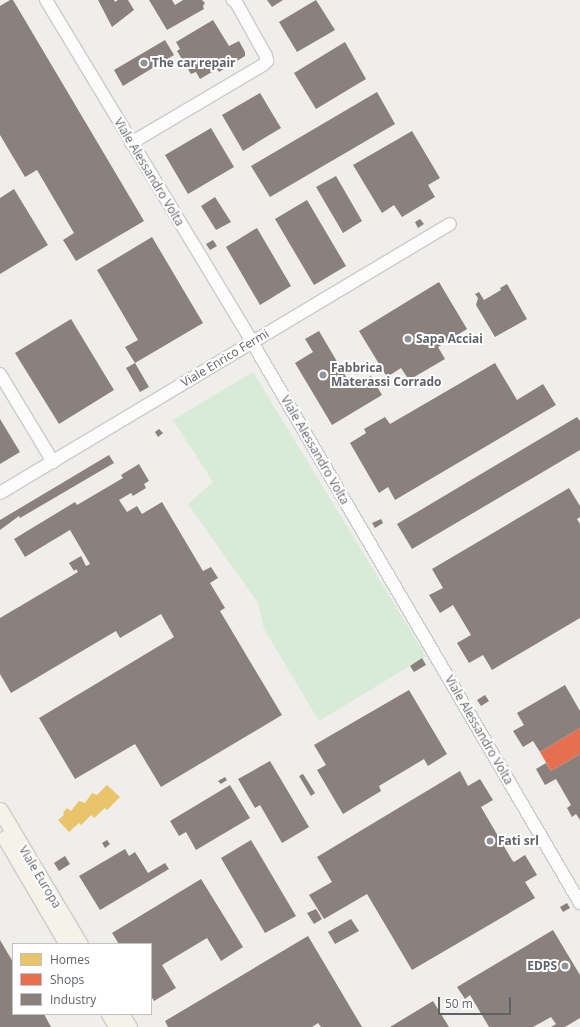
<!DOCTYPE html>
<style>
body{margin:0}
#map{position:relative;width:580px;height:1027px;overflow:hidden;background:#efeeea;font-family:"Open Sans",sans-serif}
div>[style]{position:absolute}
.green>*{inset:0;background:#d8ebd6}
.homes>*{inset:0;background:#e9c46a}
.shops>*{inset:0;background:#e76f51}
.industry>*{inset:0;background:#8a817c}
.roads{filter:drop-shadow(1px 0 #cbcccc) drop-shadow(-1px 0 #cbcccc) drop-shadow(0 1px #cbcccc) drop-shadow(0 -1px #cbcccc)}
.minor>*{height:12px;margin:-6px;padding:0 6px;transform-origin:6px;border-radius:6px;background:#fdfcfc}
.major>*{height:15px;margin:-7.5px;padding:0 7.5px;transform-origin:7.5px;border-radius:7.5px;background:#f4f2e9}
.dots>*{width:11px;height:11px;translate:-50% -50%;box-sizing:border-box;border:2px solid #fff;border-radius:50%}
span{translate:-50% -50%;white-space:nowrap;text-align:center;line-height:1.15;-webkit-text-stroke:4px #fff;paint-order:stroke}
.poi-label{font-size:12px;color:#5f6368;font-weight:700}
.left{translate:0 -50%;text-align:left}
.right{translate:-100% -50%;text-align:right}
.street-label{font-size:12px;color:#5f6368}
.legend{position:absolute;left:12px;top:943px;width:140px;height:72px;box-sizing:border-box;background:#fff;border:1px solid #bfc1c3;margin:0;padding:5px 7px;list-style:none;font-size:12px;color:#5f6368}
.legend li{display:flex;align-items:center;gap:8px;height:20px}
.legend b{width:20px;border:1px solid #bfc1c3}
.scale{position:absolute;left:438px;top:997px;width:73px;height:18px;box-sizing:border-box;border:2px solid #5f6368;border-top:0;padding-left:5px;font-size:12px;line-height:14px;white-space:nowrap;color:#5f6368;-webkit-text-stroke:3px #fff;paint-order:stroke}
</style>
<div id="map">
<div class="green">
<i style="clip-path:polygon(253px 372px,426px 656px,319px 721px,264px 629px,258px 603px,188px 504px,213px 482px,173px 420px)"></i>
</div>
<div class="homes">
<i style="clip-path:polygon(107px 785px,120px 797px,107px 810px,105px 808px,94px 818px,91px 815px,81px 825px,79px 823px,69px 832px,58px 820px,64px 815px,63px 813px,67px 808px,71px 811px,79px 801px,85px 803px,92px 793px,97px 795px)"></i>
</div>
<div class="shops">
<i style="clip-path:polygon(580px 728px,580px 754px,551px 771px,540px 752px)"></i>
</div>
<div class="industry">
<i style="clip-path:polygon(10px 0,13px 0,144px 221px,76px 261px,63px 240px,74px 233px,37px 170px,25px 177px,0 135px,0 6px)"></i>
<i style="clip-path:polygon(98px 0,114px 0,115px 2px,118px 0,128px 0,134px 10px,112px 27px)"></i>
<i style="clip-path:polygon(149px 0,172px 0,175px 5px,183px 0,202px 0,205px 3px,203px 6px,204px 9px,167px 30px)"></i>
<i style="clip-path:polygon(267px 0,283px 0,272px 7px)"></i>
<i style="clip-path:polygon(316px 0,335px 30px,297px 52px,279px 22px)"></i>
<i style="clip-path:polygon(213px 20px,229px 46px,239px 41px,245px 52px,245px 56px,219px 72px,217px 69px,200px 79px,196px 72px,191px 74px,177px 51px,180px 49px,176px 42px)"></i>
<i style="clip-path:polygon(165px 40px,174px 55px,123px 86px,114px 70px)"></i>
<i style="clip-path:polygon(345px 42px,366px 79px,316px 109px,294px 73px)"></i>
<i style="clip-path:polygon(377px 92px,395px 124px,270px 197px,251px 166px)"></i>
<i style="clip-path:polygon(260px 93px,281px 128px,243px 151px,222px 115px)"></i>
<i style="clip-path:polygon(211px 128px,234px 167px,188px 194px,165px 155px)"></i>
<i style="clip-path:polygon(412px 131px,440px 178px,428px 185px,435px 197px,402px 217px,394px 205px,382px 213px,353px 165px)"></i>
<i style="clip-path:polygon(336px 176px,362px 221px,343px 233px,316px 187px)"></i>
<i style="clip-path:polygon(14px 189px,48px 245px,0 274px,0 198px)"></i>
<i style="clip-path:polygon(215px 197px,231px 222px,216px 230px,201px 206px)"></i>
<i style="clip-path:polygon(307px 200px,346px 266px,314px 285px,275px 219px)"></i>
<i style="clip-path:polygon(420px 219px,424px 224px,418px 228px,415px 222px)"></i>
<i style="clip-path:polygon(257px 228px,291px 286px,260px 305px,226px 247px)"></i>
<i style="clip-path:polygon(152px 237px,203px 323px,135px 363px,149px 387px,140px 392px,126px 368px,135px 363px,125px 347px,138px 340px,97px 270px)"></i>
<i style="clip-path:polygon(213px 240px,217px 246px,210px 250px,206px 244px)"></i>
<i style="clip-path:polygon(439px 282px,467px 329px,438px 347px,445px 359px,409px 380px,401px 368px,387px 377px,359px 331px)"></i>
<i style="clip-path:polygon(507px 284px,527px 319px,495px 337px,476px 305px,478px 298px,475px 294px,479px 292px,484px 300px,501px 290px,500px 288px)"></i>
<i style="clip-path:polygon(71px 319px,114px 390px,59px 424px,15px 353px)"></i>
<i style="clip-path:polygon(319px 331px,352px 387px,371px 376px,382px 395px,332px 425px,295px 363px,313px 352px,305px 339px)"></i>
<i style="clip-path:polygon(495px 363px,517px 400px,543px 384px,556px 405px,395px 500px,388px 487px,379px 493px,350px 443px,366px 433px,364px 429px,385px 417px,390px 424px)"></i>
<i style="clip-path:polygon(577px 417px,580px 421px,580px 450px,412px 549px,397px 524px)"></i>
<i style="clip-path:polygon(0 419px,20px 452px,0 464px)"></i>
<i style="clip-path:polygon(159px 429px,163px 433px,158px 437px,155px 432px)"></i>
<i style="clip-path:polygon(109px 455px,114px 463px,20px 518px,19px 516px,0 530px,0 520px)"></i>
<i style="clip-path:polygon(139px 464px,149px 481px,144px 484px,146px 488px,133px 496px,131px 493px,119px 500px,127px 512px,137px 506px,142px 514px,162px 502px,203px 571px,211px 567px,218px 578px,210px 583px,225px 608px,220px 611px,282px 715px,161px 787px,135px 744px,75px 779px,39px 718px,174px 637px,161px 614px,120px 638px,116px 631px,11px 693px,0 674px,0 618px,78px 572px,76px 569px,74px 571px,69px 563px,81px 556px,86px 566px,90px 564px,70px 530px,25px 557px,14px 539px,75px 502px,77px 505px,123px 478px,121px 475px)"></i>
<i style="clip-path:polygon(569px 488px,580px 506px,580px 517px,577px 519px,580px 524px,580px 618px,492px 670px,483px 655px,469px 663px,457px 643px,471px 635px,453px 605px,440px 613px,429px 595px,443px 588px,432px 569px)"></i>
<i style="clip-path:polygon(381px 519px,383px 523px,375px 528px,372px 523px)"></i>
<i style="clip-path:polygon(422px 658px,426px 665px,414px 672px,410px 666px)"></i>
<i style="clip-path:polygon(565px 685px,580px 711px,580px 728px,540px 752px,533px 741px,523px 747px,513px 731px,524px 725px,517px 713px)"></i>
<i style="clip-path:polygon(409px 690px,447px 754px,428px 766px,424px 759px,379px 786px,381px 791px,343px 814px,317px 770px,326px 765px,314px 745px)"></i>
<i style="clip-path:polygon(485px 695px,489px 701px,481px 706px,477px 700px)"></i>
<i style="clip-path:polygon(580px 754px,580px 820px,576px 814px,572px 817px,567px 808px,571px 805px,556px 779px,545px 785px,536px 769px,546px 763px,551px 771px)"></i>
<i style="clip-path:polygon(270px 761px,309px 827px,282px 843px,260px 805px,255px 808px,238px 779px)"></i>
<i style="clip-path:polygon(460px 771px,468px 786px,480px 779px,493px 800px,481px 807px,512px 860px,514px 862px,525px 855px,537px 875px,525px 882px,535px 898px,412px 970px,367px 894px,324px 919px,309px 895px,332px 882px,317px 857px)"></i>
<i style="clip-path:polygon(303px 774px,315px 793px,311px 796px,299px 776px)"></i>
<i style="clip-path:polygon(225px 777px,227px 780px,221px 784px,218px 781px)"></i>
<i style="clip-path:polygon(230px 785px,250px 818px,196px 850px,186px 832px,179px 836px,170px 821px)"></i>
<i style="clip-path:polygon(107px 840px,110px 844px,105px 848px,102px 843px)"></i>
<i style="clip-path:polygon(251px 840px,296px 916px,265px 933px,221px 858px)"></i>
<i style="clip-path:polygon(125px 849px,129px 856px,135px 852px,148px 873px,165px 863px,169px 869px,100px 910px,79px 876px)"></i>
<i style="clip-path:polygon(65px 856px,70px 864px,59px 871px,54px 863px)"></i>
<i style="clip-path:polygon(201px 879px,243px 947px,221px 961px,207px 938px,162px 965px,176px 988px,154px 1001px,151px 996px,151px 944px,119px 944px,112px 933px)"></i>
<i style="clip-path:polygon(567px 903px,570px 908px,563px 912px,560px 907px)"></i>
<i style="clip-path:polygon(316px 909px,322px 919px,314px 924px,307px 913px)"></i>
<i style="clip-path:polygon(351px 919px,359px 931px,335px 944px,328px 932px)"></i>
<i style="clip-path:polygon(553px 930px,580px 975px,580px 1018px,565px 1027px,551px 1027px,556px 1024px,551px 1017px,533px 1027px,489px 1027px,470px 995px,465px 999px,457px 987px)"></i>
<i style="clip-path:polygon(308px 936px,362px 1027px,321px 1027px,318px 1023px,312px 1027px,168px 1027px,165px 1021px)"></i>
<i style="clip-path:polygon(0 940px,13px 962px,13px 1014px,44px 1014px,51px 1027px,0 1027px)"></i>
<i style="clip-path:polygon(433px 1001px,449px 1027px,390px 1027px)"></i>
</div>
<div class="roads">
<div class="minor">
<i style="left:46px;top:0;width:399px;rotate:58.9deg"></i>
<i style="left:252px;top:342px;width:650px;rotate:59.69deg"></i>
<i style="left:131px;top:143px;width:153px;rotate:-30.6deg"></i>
<i style="left:263px;top:65px;width:6px;rotate:-45deg"></i>
<i style="left:267px;top:61px;width:5px;rotate:-101deg"></i>
<i style="left:266px;top:56px;width:62px;rotate:-119.1deg"></i>
<i style="left:236px;top:2px;width:4px;rotate:-146deg"></i>
<i style="left:0;top:374px;width:103px;rotate:58.9deg"></i>
<i style="left:0;top:493px;width:524px;rotate:-30.87deg"></i>
</div>
<div class="major">
<i style="left:0;top:810px;width:156px;rotate:59.2deg"></i>
<i style="left:5px;top:838px;width:123px;rotate:59.7deg"></i>
<i style="left:109px;top:1014px;width:15px;rotate:58deg"></i>
<i style="left:121px;top:1014px;width:15px;rotate:58deg"></i>
</div>
</div>
<div class="dots">
<i style="left:144px;top:63px;background:#919496"></i>
<i style="left:408px;top:339px;background:#919496"></i>
<i style="left:323px;top:375px;background:#919496"></i>
<i style="left:490px;top:841px;background:#919496"></i>
<i style="left:565px;top:966px;background:#919496"></i>
</div>
<div class="poi-label">
<span class="left" style="left:152px;top:63px">The car repair</span>
<span class="left" style="left:416px;top:339px">Sapa Acciai</span>
<span class="left" style="left:331px;top:375px">Fabbrica<br>Materassi Corrado</span>
<span class="left" style="left:498px;top:841px">Fati srl</span>
<span class="right" style="left:557px;top:966px">EDPS</span>
</div>
<div class="street-label">
<span style="left:149px;top:172px;rotate:59deg">Viale Alessandro Volta</span>
<span style="left:225px;top:358px;rotate:-31deg">Viale Enrico Fermi</span>
<span style="left:315px;top:450px;rotate:60deg">Viale Alessandro Volta</span>
<span style="left:479px;top:730px;rotate:60deg">Viale Alessandro Volta</span>
<span style="left:40px;top:877px;rotate:59deg">Viale Europa</span>
</div>
<ul class="legend">
<li><b style="height:11px;background:#e9c46a"></b>Homes</li>
<li><b style="height:11px;background:#e76f51"></b>Shops</li>
<li><b style="height:11px;background:#8a817c"></b>Industry</li>
</ul>
<div class="scale">50 m</div>
</div>
